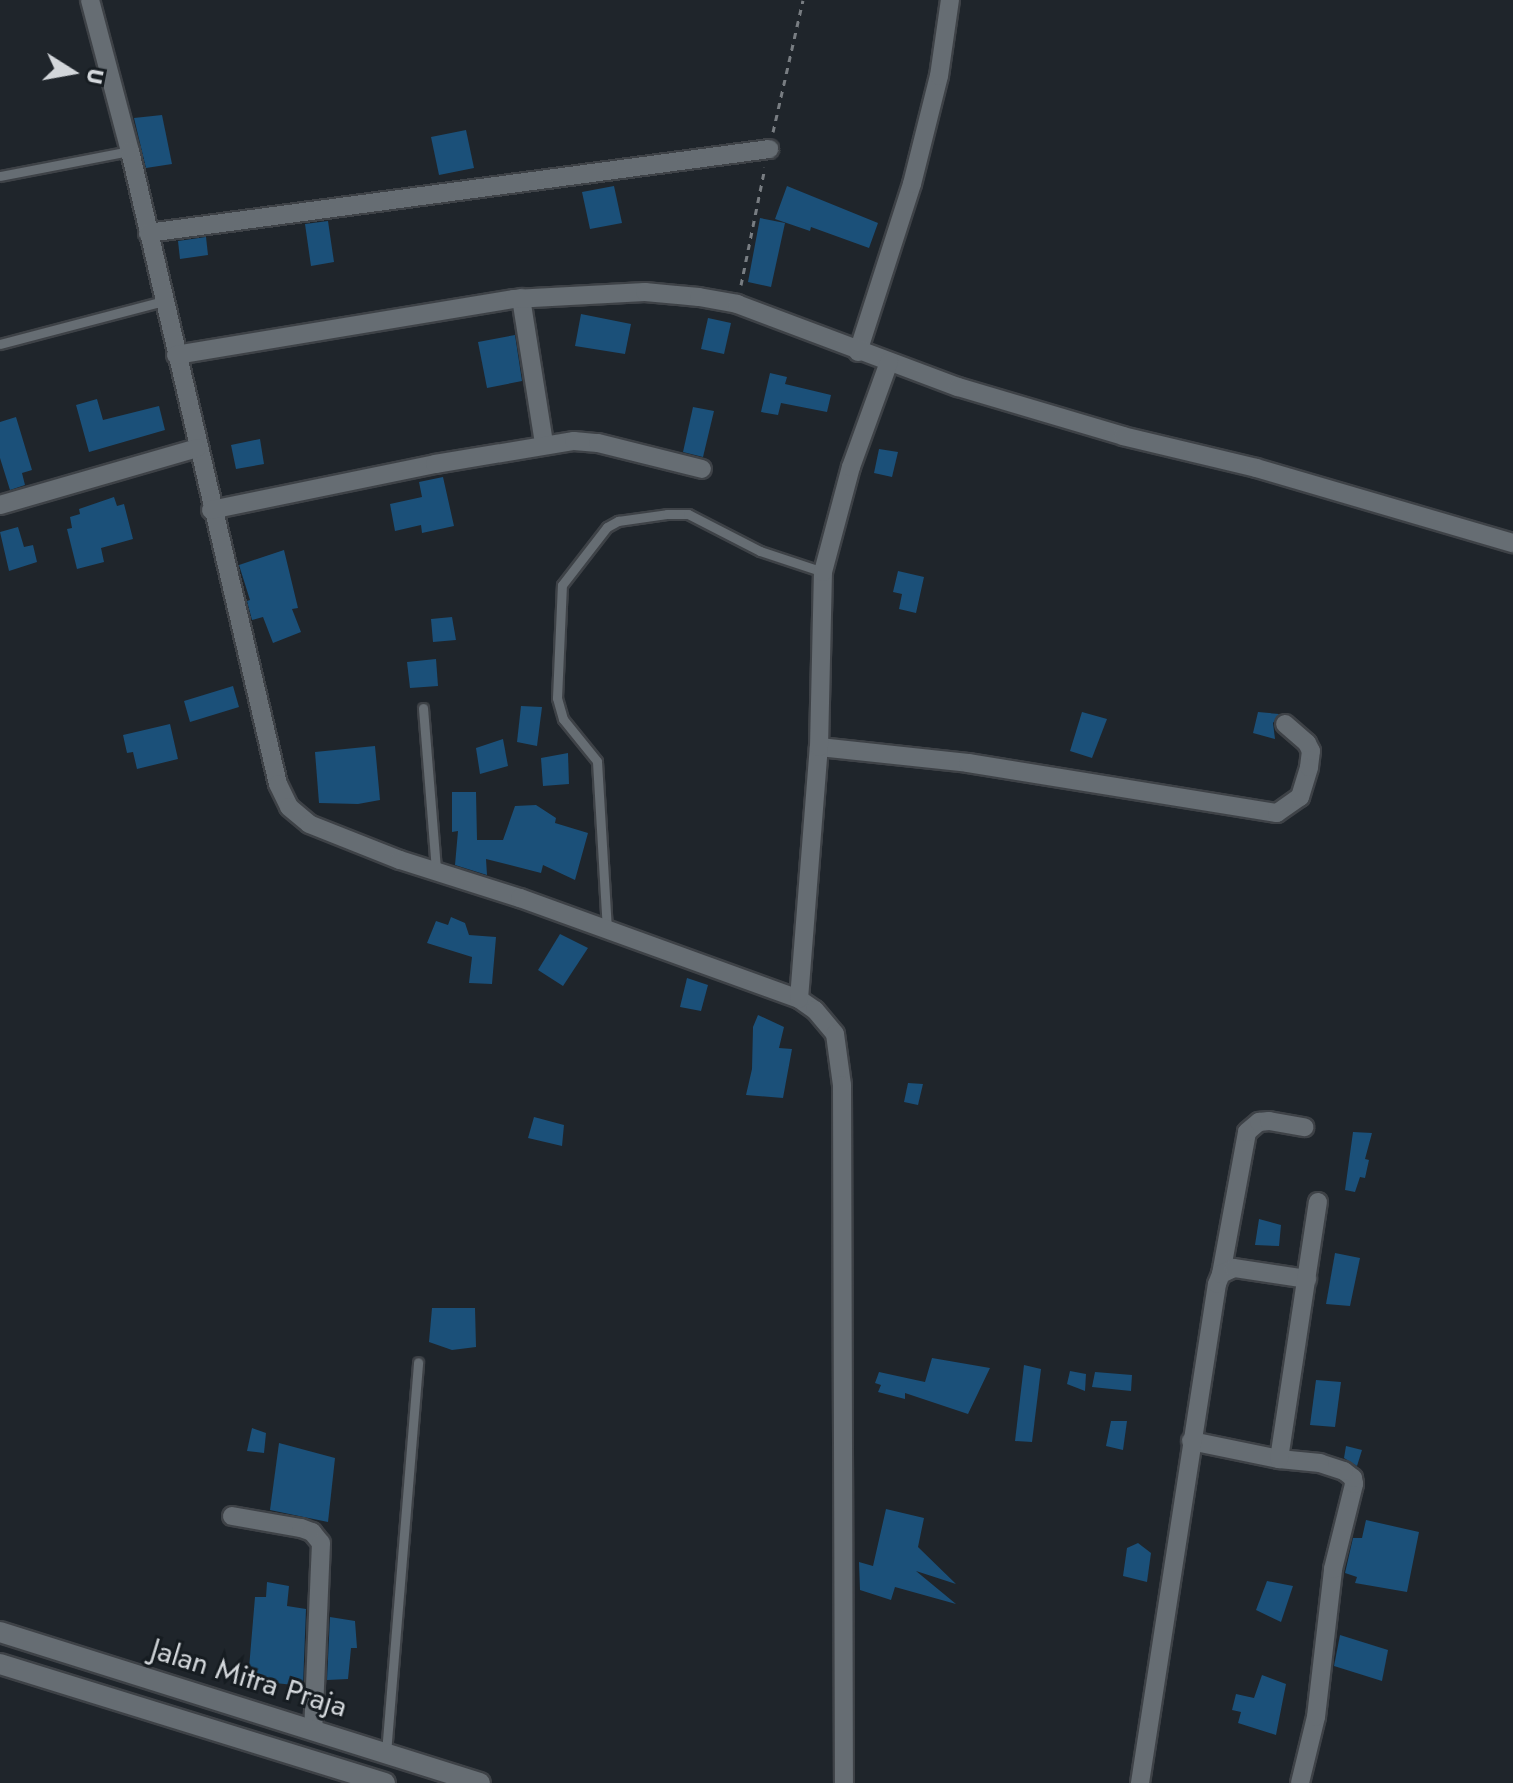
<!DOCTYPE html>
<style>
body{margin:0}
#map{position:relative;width:1513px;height:1783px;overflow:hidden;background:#1f252b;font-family:Jost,sans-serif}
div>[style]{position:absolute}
.building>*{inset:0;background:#1b5079}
.path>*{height:3px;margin-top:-1.5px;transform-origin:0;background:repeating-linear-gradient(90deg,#787d82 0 6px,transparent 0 12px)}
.roads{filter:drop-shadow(2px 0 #3e4247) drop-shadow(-2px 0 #3e4247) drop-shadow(0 2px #3e4247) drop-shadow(0 -2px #3e4247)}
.service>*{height:9px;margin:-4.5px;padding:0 4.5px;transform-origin:4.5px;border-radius:4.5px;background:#666d73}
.minor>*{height:18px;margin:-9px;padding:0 9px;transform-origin:9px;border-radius:9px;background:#666d73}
.tertiary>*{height:20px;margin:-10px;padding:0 10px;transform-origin:10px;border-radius:10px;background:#666d73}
span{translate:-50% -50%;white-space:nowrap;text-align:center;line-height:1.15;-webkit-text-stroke:6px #161c21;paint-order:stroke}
.street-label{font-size:30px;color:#d3d7db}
.north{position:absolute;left:32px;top:32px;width:80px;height:80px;-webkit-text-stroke:6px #161c21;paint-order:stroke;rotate:101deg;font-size:22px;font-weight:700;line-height:32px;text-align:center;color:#d3d7db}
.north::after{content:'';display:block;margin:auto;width:28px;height:36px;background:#d3d7db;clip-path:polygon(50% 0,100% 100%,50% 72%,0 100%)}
</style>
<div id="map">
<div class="building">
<i style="clip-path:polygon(162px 115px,172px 164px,146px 168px,134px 118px)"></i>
<i style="clip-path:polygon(466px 130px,474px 168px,439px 175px,431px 137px)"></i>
<i style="clip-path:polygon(614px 186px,622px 223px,590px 229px,582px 192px)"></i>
<i style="clip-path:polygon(787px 186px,878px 223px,869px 248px,811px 227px,810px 231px,775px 219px)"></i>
<i style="clip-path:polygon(760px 218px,785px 223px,771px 287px,748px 282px)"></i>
<i style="clip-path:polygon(328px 221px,334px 262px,311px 266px,305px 224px)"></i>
<i style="clip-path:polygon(206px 237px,208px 255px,180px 259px,178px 241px)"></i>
<i style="clip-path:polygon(581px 314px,631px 324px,625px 354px,575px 346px)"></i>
<i style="clip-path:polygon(708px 318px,731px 323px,724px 354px,701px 349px)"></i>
<i style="clip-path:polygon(515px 335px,522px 381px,487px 388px,478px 342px)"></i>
<i style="clip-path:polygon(770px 373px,787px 377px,785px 384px,831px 395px,827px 412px,781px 403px,778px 415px,761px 412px)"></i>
<i style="clip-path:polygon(97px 399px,103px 420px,159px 406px,165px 430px,89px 452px,76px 405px)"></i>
<i style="clip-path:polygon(693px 407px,714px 411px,703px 457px,683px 452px)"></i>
<i style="clip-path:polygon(16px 417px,32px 470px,22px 473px,25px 485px,10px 490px,0 458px,0 422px)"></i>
<i style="clip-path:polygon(260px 439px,264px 464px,236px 469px,231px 445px)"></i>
<i style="clip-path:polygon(879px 449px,898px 452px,892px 477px,874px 473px)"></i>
<i style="clip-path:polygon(443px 477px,454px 526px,422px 533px,421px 525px,395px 531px,390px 504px,422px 497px,419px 482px)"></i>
<i style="clip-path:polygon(114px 497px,117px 506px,124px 504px,133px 539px,101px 548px,104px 562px,77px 569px,67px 529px,72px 528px,70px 517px,80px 514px,79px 509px)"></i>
<i style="clip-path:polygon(18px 527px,24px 547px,33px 545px,37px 562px,9px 571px,0 532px)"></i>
<i style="clip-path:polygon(284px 550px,298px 608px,292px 609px,301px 632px,273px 643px,263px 617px,252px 620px,247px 601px,250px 600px,239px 565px)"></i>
<i style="clip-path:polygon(898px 571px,924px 577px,916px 613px,899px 609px,902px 594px,893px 592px)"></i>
<i style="clip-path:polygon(452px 617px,456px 640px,433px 642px,431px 619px)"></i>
<i style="clip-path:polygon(436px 659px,438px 686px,410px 688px,407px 662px)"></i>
<i style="clip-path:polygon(233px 686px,239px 707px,190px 722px,184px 701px)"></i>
<i style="clip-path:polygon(521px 706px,542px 707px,537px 746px,517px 742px)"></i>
<i style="clip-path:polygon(1082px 712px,1107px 719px,1092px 758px,1070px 751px)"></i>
<i style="clip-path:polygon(1258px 712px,1279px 714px,1273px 723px,1275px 739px,1253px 733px)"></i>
<i style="clip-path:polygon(170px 724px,178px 759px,137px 769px,133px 752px,127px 753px,123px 735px)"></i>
<i style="clip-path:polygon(503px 739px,508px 766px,480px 774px,476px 748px)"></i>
<i style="clip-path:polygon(375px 746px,380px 800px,358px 804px,319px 803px,315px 752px)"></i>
<i style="clip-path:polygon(568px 753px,569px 784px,543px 786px,541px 758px)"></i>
<i style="clip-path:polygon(452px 792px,476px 792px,477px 840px,503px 840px,515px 806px,536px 805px,556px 818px,555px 823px,588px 833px,575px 880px,543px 865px,541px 873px,486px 859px,487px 875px,455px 865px,458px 831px,452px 832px)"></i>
<i style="clip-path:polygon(451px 917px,465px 923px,469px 935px,496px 937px,492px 984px,469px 983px,472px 957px,427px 943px,436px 921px,448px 925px)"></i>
<i style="clip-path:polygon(560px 934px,588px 948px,563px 986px,538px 970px)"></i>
<i style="clip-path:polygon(687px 978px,708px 985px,701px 1011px,680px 1007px)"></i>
<i style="clip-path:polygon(758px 1015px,784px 1027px,779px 1048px,792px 1049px,783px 1098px,746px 1095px,752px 1069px,753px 1027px)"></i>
<i style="clip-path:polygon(908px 1083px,923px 1084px,918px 1105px,904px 1102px)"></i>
<i style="clip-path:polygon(534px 1117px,564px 1125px,562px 1146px,528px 1138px)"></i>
<i style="clip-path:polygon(1353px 1132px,1372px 1133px,1365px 1159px,1369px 1160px,1365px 1178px,1360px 1177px,1355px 1192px,1345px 1190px)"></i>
<i style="clip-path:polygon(1259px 1219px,1281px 1225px,1279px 1246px,1255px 1245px)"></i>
<i style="clip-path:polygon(1335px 1253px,1360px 1258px,1350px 1306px,1326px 1304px)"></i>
<i style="clip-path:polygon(432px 1308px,475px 1308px,476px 1347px,452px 1350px,429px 1342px)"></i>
<i style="clip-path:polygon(932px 1358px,990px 1368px,968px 1414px,905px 1393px,905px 1399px,878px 1392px,881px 1385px,875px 1383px,879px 1372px,925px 1382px)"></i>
<i style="clip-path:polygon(1024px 1365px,1041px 1369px,1032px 1442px,1015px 1441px)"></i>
<i style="clip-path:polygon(1070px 1371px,1086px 1374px,1085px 1391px,1067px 1384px)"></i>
<i style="clip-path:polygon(1095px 1372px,1132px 1375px,1131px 1391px,1092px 1387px)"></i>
<i style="clip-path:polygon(1316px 1380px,1341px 1382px,1335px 1427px,1310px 1425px)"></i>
<i style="clip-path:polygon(1111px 1421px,1127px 1421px,1123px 1450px,1106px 1446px)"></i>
<i style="clip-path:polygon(252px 1428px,266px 1433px,264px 1453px,247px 1451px)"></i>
<i style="clip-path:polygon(279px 1443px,335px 1458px,328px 1522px,270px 1510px)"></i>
<i style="clip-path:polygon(1346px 1446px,1362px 1450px,1357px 1466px,1344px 1458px)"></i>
<i style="clip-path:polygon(886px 1509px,924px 1518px,918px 1547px,956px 1584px,916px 1571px,956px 1604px,895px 1587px,891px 1600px,860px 1590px,859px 1562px,873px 1566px)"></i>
<i style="clip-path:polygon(1366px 1520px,1419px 1532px,1407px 1592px,1355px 1583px,1357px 1577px,1345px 1573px,1353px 1538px,1362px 1538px)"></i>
<i style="clip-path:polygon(1138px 1543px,1151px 1553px,1147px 1582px,1123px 1576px,1127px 1548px)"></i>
<i style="clip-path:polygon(1267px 1581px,1293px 1586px,1281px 1622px,1256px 1610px)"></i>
<i style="clip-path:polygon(267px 1582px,289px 1586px,287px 1606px,306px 1609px,303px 1686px,248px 1680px,255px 1597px,266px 1597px)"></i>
<i style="clip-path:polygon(330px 1617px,355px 1621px,357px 1648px,351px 1648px,348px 1679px,327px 1680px)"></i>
<i style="clip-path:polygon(1340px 1635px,1388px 1650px,1382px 1681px,1334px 1666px)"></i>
<i style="clip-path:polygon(1262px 1675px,1286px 1684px,1276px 1735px,1238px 1723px,1241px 1712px,1232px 1710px,1236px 1694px,1254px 1698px)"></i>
</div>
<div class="path">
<i style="left:773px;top:132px;width:135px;rotate:-77.2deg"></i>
<i style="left:741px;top:285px;width:120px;rotate:-78.5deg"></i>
</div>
<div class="roads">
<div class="service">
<i style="left:0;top:176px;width:132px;rotate:-10.9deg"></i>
<i style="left:0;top:344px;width:170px;rotate:-14.7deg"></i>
<i style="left:423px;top:708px;width:163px;rotate:85.4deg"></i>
<i style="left:607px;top:930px;width:169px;rotate:-93.4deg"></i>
<i style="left:597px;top:761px;width:54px;rotate:-129deg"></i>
<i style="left:563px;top:719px;width:22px;rotate:-106deg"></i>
<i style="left:557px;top:698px;width:113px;rotate:-87.5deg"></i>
<i style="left:562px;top:585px;width:73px;rotate:-52.2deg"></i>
<i style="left:607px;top:527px;width:13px;rotate:-29deg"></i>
<i style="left:618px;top:521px;width:49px;rotate:-8.1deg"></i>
<i style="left:667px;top:514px;width:21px"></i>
<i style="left:688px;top:514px;width:81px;rotate:27.2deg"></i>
<i style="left:760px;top:551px;width:66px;rotate:18.4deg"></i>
<i style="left:386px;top:1753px;width:392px;rotate:-85.3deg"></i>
</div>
<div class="minor">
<i style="left:90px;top:0;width:156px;rotate:75.2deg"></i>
<i style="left:130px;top:151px;width:650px;rotate:76.84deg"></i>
<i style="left:278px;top:784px;width:25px;rotate:64deg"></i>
<i style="left:289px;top:807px;width:26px;rotate:40deg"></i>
<i style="left:309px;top:824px;width:98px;rotate:21.6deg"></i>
<i style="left:400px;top:860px;width:126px;rotate:17.6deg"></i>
<i style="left:520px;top:898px;width:297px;rotate:19.9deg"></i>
<i style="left:799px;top:999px;width:19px;rotate:35deg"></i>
<i style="left:815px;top:1010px;width:31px;rotate:50deg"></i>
<i style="left:835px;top:1034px;width:51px;rotate:82.2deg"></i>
<i style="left:842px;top:1085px;width:698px;rotate:89.84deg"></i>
<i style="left:148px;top:233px;width:627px;rotate:-7.7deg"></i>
<i style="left:521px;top:298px;width:148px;rotate:81deg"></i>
<i style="left:858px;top:352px;width:176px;rotate:-72.2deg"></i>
<i style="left:912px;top:184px;width:111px;rotate:-76deg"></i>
<i style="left:939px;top:76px;width:77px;rotate:-81.8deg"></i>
<i style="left:176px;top:355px;width:343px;rotate:-9.4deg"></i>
<i style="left:514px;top:299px;width:131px;rotate:-3.1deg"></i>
<i style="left:645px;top:292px;width:54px;rotate:5.3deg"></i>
<i style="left:699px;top:297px;width:39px;rotate:10deg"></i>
<i style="left:737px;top:304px;width:236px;rotate:20.6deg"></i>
<i style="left:958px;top:387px;width:172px;rotate:16.5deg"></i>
<i style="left:1123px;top:436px;width:137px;rotate:13.5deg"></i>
<i style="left:1256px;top:468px;width:268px;rotate:16.3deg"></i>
<i style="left:0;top:505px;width:205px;rotate:-16.1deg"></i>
<i style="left:211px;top:510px;width:229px;rotate:-11.6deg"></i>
<i style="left:435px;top:464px;width:141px;rotate:-9.4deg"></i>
<i style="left:574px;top:441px;width:24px;rotate:5deg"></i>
<i style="left:598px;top:443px;width:107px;rotate:14deg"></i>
<i style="left:819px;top:747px;width:150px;rotate:6.1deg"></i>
<i style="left:968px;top:763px;width:313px;rotate:9.2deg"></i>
<i style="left:1277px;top:813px;width:28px;rotate:-35deg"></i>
<i style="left:1300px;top:797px;width:31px;rotate:-73deg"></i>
<i style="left:1309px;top:767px;width:16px;rotate:-83deg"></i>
<i style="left:1311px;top:751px;width:9px;rotate:-117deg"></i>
<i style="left:1307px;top:743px;width:29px;rotate:-139deg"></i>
<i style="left:799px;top:999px;width:253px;rotate:-85.5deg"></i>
<i style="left:819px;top:747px;width:175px;rotate:-88.7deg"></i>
<i style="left:823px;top:572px;width:109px;rotate:-75.1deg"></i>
<i style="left:851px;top:467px;width:112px;rotate:-70.1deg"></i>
<i style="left:1221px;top:1274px;width:144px;rotate:-79.6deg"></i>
<i style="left:1247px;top:1132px;width:16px;rotate:-40deg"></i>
<i style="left:1259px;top:1122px;width:10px;rotate:-6deg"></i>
<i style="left:1269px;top:1121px;width:36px;rotate:10deg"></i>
<i style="left:1191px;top:1441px;width:90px;rotate:11.6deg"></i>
<i style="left:232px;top:1516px;width:70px;rotate:9.9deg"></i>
<i style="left:301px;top:1528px;width:12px;rotate:20deg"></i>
<i style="left:312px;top:1532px;width:14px;rotate:51deg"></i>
<i style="left:321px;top:1543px;width:187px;rotate:92.4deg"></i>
<i style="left:1140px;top:1783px;width:505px;rotate:-81.23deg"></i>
<i style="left:1217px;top:1284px;width:11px;rotate:-68deg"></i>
<i style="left:1221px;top:1274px;width:14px;rotate:-25deg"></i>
<i style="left:1234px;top:1268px;width:74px;rotate:8.6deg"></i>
<i style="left:1300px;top:1783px;width:68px;rotate:-76.4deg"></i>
<i style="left:1316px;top:1717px;width:149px;rotate:-83.4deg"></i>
<i style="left:1333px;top:1569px;width:88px;rotate:-76.1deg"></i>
<i style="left:1354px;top:1484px;width:6px;rotate:-99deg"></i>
<i style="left:1353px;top:1478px;width:11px;rotate:-142deg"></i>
<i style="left:1344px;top:1471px;width:25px;rotate:-162deg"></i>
<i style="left:1320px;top:1463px;width:41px;rotate:-174.4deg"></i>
<i style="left:1279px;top:1459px;width:260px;rotate:-81.4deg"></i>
</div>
<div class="tertiary">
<i style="left:0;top:1632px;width:503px;rotate:17.46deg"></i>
<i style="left:0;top:1664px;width:403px;rotate:17.2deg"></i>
</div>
</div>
<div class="street-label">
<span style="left:249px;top:1678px;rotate:17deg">Jalan Mitra Praja</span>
</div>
<div class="north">U</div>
</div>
